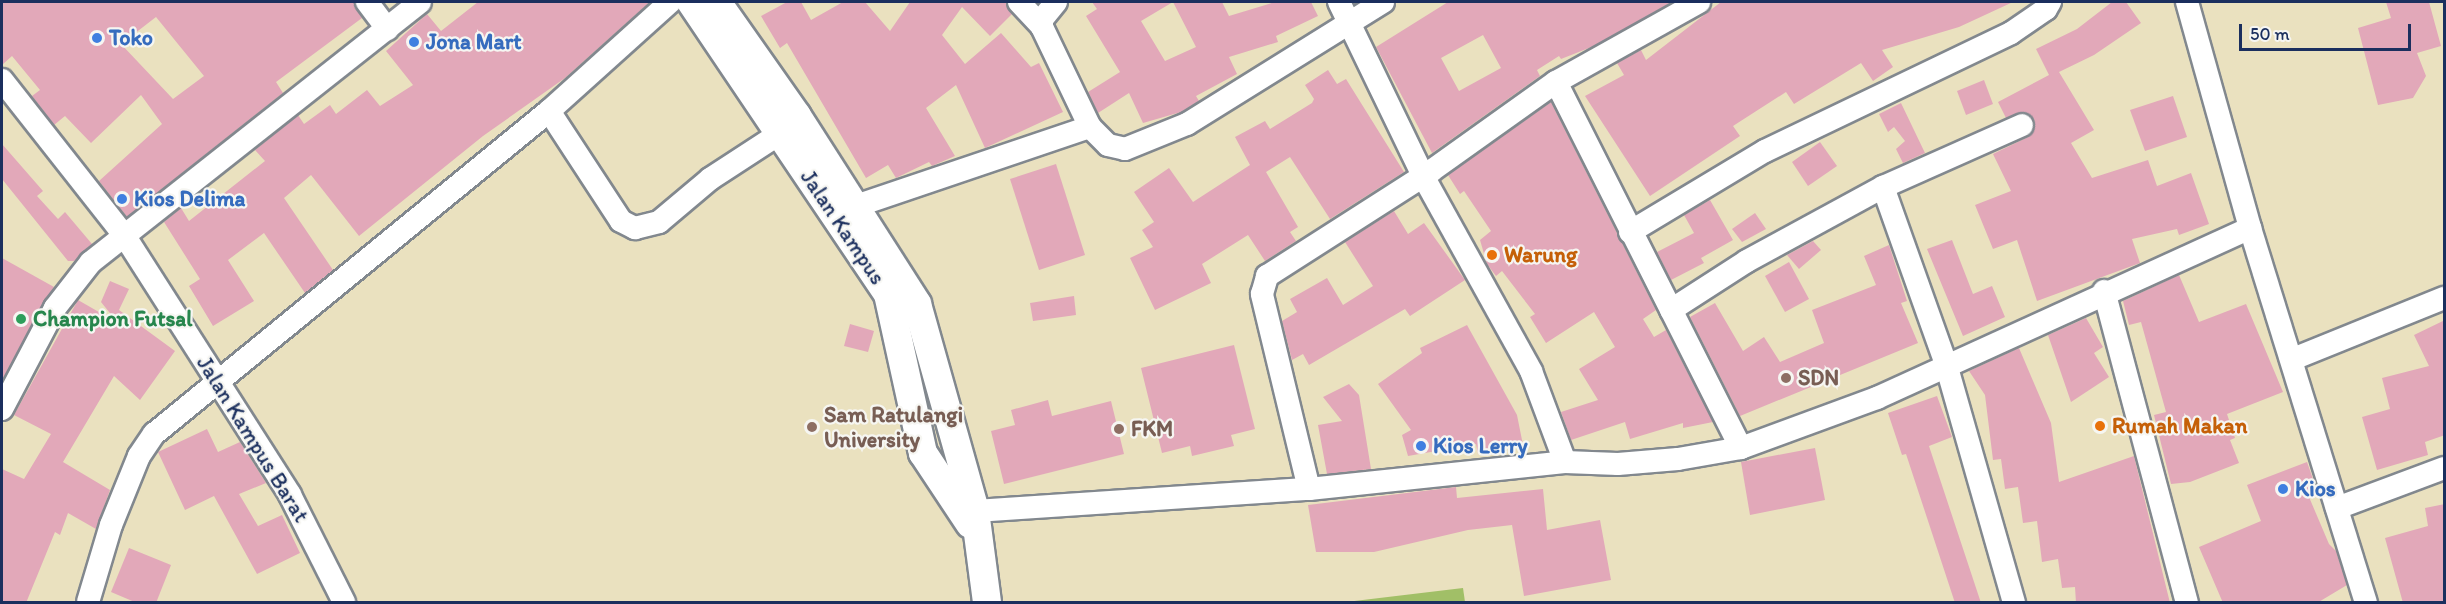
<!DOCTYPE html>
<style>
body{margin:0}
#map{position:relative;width:2446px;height:604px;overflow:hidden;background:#eae1bf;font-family:Itim,sans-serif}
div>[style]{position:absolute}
.green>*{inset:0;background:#a1bf67}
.building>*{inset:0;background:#e2a8b9}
.roads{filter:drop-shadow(2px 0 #82888e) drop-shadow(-2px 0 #82888e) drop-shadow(0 2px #82888e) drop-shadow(0 -2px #82888e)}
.minor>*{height:22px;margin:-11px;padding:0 11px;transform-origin:11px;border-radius:11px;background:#fff}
.tertiary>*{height:28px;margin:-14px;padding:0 14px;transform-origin:14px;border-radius:14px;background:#fff}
.dots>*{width:16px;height:16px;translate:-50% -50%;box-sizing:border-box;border:3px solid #f6f6f2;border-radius:50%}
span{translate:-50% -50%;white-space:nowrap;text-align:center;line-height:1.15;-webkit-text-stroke:4.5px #f6f6f2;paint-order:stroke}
.shop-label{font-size:22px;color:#366cbe;font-weight:700}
.left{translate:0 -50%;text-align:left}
.street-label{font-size:22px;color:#1b2f5e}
.food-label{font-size:22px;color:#c56008;font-weight:700}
.leisure-label{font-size:22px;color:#27864d;font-weight:700}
.education-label{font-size:22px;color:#785e54;font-weight:700}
.frame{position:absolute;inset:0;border:3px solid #1b2f5e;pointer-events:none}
.scale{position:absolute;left:2239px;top:24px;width:172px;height:27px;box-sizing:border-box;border:3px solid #1b2f5e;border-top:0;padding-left:8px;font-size:18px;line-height:21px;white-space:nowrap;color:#1b2f5e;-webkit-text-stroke:4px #f6f6f2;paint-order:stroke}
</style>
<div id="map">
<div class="green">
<i style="clip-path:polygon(1463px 588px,1465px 602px,1346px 602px)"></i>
</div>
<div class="building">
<i style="clip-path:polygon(evenodd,2px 2px,354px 2px,362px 18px,276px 82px,283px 93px,127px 217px,99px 181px,162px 124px,141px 95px,91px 143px,65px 116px,54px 125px,32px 96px,40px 90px,12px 56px,2px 65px,2px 2px,156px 17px,204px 76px,173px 99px,121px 44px,156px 17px)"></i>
<i style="clip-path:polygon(478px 2px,650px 2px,565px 78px,483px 136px,359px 236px,311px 175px,284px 198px,333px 270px,305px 293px,264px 233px,228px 260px,254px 301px,213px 326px,189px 286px,200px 279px,164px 222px,181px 208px,189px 221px,265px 161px,255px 150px,298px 115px,304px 124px,330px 105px,336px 114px,367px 90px,380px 106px,413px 85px,386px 51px,427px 14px,441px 31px)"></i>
<i style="clip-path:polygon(787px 2px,801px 2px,811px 20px,843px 2px,865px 2px,890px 31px,910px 2px,1006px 2px,1012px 14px,990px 36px,962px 7px,942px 35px,965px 64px,1001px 33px,1031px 67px,1039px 63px,1063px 112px,985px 148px,956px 85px,926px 108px,955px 156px,932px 166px,929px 162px,896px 178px,888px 165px,866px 178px,787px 43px,780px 48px,761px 16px)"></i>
<i style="clip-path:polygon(evenodd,1092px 2px,1222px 2px,1229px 16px,1275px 2px,1311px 2px,1318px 16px,1276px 36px,1278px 42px,1229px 57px,1237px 74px,1196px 96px,1199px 101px,1181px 112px,1143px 123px,1129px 93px,1098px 113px,1088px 92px,1120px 72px,1086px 16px,1097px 9px,1092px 2px,1173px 2px,1196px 47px,1165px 61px,1141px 21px,1173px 2px)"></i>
<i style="clip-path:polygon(evenodd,1448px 2px,1672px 2px,1594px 46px,1561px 59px,1559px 56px,1537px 70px,1540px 76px,1432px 153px,1376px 47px,1448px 2px,1483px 35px,1501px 68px,1459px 91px,1441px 58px,1483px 35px)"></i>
<i style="clip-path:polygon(1721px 2px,2013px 2px,1959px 27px,1882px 50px,1893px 67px,1873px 81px,1861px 63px,1794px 104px,1786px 92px,1733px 126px,1740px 136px,1650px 196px,1585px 96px,1624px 75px,1617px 63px,1641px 50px,1646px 60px)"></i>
<i style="clip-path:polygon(2112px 2px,2126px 2px,2141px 23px,2094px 55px,2059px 72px,2094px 130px,2071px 143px,2092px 178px,2148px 160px,2157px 186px,2191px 173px,2209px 224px,2179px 235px,2177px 229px,2132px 239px,2140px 263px,2037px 301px,2017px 240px,1993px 249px,1975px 205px,2011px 191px,1993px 154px,2028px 137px,2035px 127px,2034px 119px,2024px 112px,2006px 118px,1998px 102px,2049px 75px,2036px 49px,2077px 29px)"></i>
<i style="clip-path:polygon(2386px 2px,2429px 2px,2441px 46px,2417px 53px,2426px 76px,2413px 98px,2378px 105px,2358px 28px,2391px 18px)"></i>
<i style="clip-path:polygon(1328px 70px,1337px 84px,1346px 79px,1404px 172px,1330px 219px,1290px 157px,1266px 172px,1298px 227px,1290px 232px,1296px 241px,1265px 261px,1248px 235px,1202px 264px,1211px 283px,1155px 310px,1130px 258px,1153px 247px,1142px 230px,1154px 222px,1134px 192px,1169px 168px,1193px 202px,1250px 165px,1235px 137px,1265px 121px,1270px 129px,1312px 103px,1314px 99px,1305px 85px)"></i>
<i style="clip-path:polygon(1984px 80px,1993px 104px,1966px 115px,1957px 91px)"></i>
<i style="clip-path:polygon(2173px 96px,2187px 137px,2145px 151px,2130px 110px)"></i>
<i style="clip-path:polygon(1551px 102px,1656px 310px,1643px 319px,1654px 337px,1666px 330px,1713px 422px,1683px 428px,1683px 423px,1630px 439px,1625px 422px,1571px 440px,1561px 412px,1598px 400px,1579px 369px,1615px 347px,1594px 312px,1546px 343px,1530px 317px,1535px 314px,1502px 271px,1496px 276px,1487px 264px,1480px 240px,1491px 231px,1464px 191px,1460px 194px,1448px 175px)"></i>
<i style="clip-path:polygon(1901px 103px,1925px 153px,1903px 163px,1896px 149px,1905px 141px,1894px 127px,1888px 132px,1879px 114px)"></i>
<i style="clip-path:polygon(1820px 142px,1837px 166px,1808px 186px,1792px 162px)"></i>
<i style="clip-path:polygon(2px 144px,43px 191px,37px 196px,58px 219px,65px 212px,92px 244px,74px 261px,68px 261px,2px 179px)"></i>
<i style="clip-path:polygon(1056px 164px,1085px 255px,1039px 270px,1010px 179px)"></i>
<i style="clip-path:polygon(1710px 200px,1733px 240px,1701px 258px,1704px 263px,1671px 280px,1657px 252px,1694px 233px,1684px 215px)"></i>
<i style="clip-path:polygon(1394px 211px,1408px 234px,1424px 223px,1465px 280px,1410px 316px,1405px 309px,1309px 365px,1303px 354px,1292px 360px,1282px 321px,1297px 312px,1290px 299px,1327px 278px,1343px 305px,1373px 286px,1345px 242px)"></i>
<i style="clip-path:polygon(1755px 213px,1766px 229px,1742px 242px,1732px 229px)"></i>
<i style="clip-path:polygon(1952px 240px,1973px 294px,1992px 286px,2005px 317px,1963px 336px,1927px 249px)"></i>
<i style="clip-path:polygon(1813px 241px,1821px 250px,1799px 269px,1787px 255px)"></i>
<i style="clip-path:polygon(1889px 245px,1907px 301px,1901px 303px,1918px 343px,1740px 416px,1690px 317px,1715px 303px,1743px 351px,1764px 337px,1780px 362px,1824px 343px,1812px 310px,1876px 285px,1864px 256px)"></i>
<i style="clip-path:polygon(2px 258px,54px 287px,2px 381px)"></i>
<i style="clip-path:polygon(1789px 262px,1809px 299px,1785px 312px,1765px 276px)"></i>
<i style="clip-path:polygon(2179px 275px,2199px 322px,2246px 304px,2283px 392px,2227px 414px,2235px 438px,2230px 440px,2239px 463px,2190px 482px,2171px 484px,2154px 415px,2166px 412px,2141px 322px,2129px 325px,2123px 301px)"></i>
<i style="clip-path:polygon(110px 281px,129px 289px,119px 310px,175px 351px,140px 400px,114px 376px,63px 462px,110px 490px,96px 529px,68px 513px,60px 535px,55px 532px,26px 603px,2px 603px,2px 469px,24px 479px,51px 434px,14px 415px,78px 300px,118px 323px,101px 302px)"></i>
<i style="clip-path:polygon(1074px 296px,1076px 315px,1033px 321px,1030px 303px)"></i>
<i style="clip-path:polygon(2086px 318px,2103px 347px,2094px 353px,2109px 377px,2071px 402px,2048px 335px)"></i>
<i style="clip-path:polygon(2445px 320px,2445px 435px,2425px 442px,2428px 455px,2377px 470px,2362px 417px,2390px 409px,2382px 378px,2429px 366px,2414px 335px)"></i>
<i style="clip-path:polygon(850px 324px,874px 331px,868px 352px,844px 346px)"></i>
<i style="clip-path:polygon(1467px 325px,1517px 415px,1523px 445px,1478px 454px,1476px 444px,1408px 456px,1402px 435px,1411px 430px,1378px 384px,1422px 353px,1420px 348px)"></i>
<i style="clip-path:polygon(1234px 345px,1255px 429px,1231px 435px,1234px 446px,1192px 456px,1190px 446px,1162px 453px,1141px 368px)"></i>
<i style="clip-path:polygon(2019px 348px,2051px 423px,2059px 482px,2134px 456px,2170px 603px,2076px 603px,2075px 587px,2062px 588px,2058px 559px,2042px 562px,2037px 521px,2023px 523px,2018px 487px,2005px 489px,2001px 459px,1993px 460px,1985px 395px,1969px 371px)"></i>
<i style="clip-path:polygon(1349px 384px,1359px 395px,1371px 469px,1327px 474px,1318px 425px,1342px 421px,1323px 397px)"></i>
<i style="clip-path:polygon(1937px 396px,1952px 437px,1929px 446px,1981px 603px,1955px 603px,1906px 454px,1902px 455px,1888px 413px)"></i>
<i style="clip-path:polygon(1048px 400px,1052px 416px,1111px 401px,1124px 454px,1004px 484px,991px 431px,1015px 425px,1011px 410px)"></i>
<i style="clip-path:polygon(207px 429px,218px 452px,240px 442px,266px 483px,239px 494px,258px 526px,282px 515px,300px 553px,257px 574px,214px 496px,185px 510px,158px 452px)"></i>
<i style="clip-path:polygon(1815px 448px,1825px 500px,1750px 515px,1741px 462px)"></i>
<i style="clip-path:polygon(2307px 462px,2318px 493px,2309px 497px,2329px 544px,2336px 551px,2347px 585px,2317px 603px,2223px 603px,2199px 547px,2261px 521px,2247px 485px)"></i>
<i style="clip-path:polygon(1456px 487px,1457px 498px,1543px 489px,1547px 530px,1600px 520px,1611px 580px,1524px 596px,1512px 525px,1468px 530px,1374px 552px,1316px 552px,1308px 505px)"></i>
<i style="clip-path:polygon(2445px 504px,2445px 603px,2403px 603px,2385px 538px,2428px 526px,2425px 508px)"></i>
<i style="clip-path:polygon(129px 548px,171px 565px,156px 603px,137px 603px,111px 592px)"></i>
</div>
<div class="roads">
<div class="minor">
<i style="left:367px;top:2px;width:34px;rotate:53deg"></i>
<i style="left:1019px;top:2px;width:34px;rotate:47deg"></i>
<i style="left:1056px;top:2px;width:22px;rotate:129deg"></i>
<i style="left:1042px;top:19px;width:8px;rotate:90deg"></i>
<i style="left:1042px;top:27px;width:111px;rotate:64.4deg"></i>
<i style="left:1090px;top:127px;width:25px;rotate:45deg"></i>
<i style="left:1108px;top:145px;width:17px;rotate:13deg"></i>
<i style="left:1125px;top:149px;width:67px;rotate:-22deg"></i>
<i style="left:1187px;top:124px;width:231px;rotate:-31.9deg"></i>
<i style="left:1339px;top:2px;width:193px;rotate:64.2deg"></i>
<i style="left:1423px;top:176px;width:223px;rotate:61deg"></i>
<i style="left:1531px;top:371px;width:97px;rotate:69.5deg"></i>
<i style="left:2187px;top:2px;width:235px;rotate:74.4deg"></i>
<i style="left:2250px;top:228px;width:392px;rotate:72.8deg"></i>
<i style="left:2px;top:80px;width:197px;rotate:51.8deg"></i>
<i style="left:124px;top:235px;width:308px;rotate:57.4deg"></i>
<i style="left:290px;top:495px;width:120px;rotate:63.2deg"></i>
<i style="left:1556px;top:82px;width:410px;rotate:63.2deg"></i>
<i style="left:549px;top:111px;width:131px;rotate:56.8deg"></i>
<i style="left:621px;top:221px;width:16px;rotate:27deg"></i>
<i style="left:635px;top:228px;width:25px;rotate:-14deg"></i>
<i style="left:659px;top:222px;width:67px;rotate:-40.1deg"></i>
<i style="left:710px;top:179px;width:82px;rotate:-33.1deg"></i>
<i style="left:1883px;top:187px;width:188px;rotate:70.4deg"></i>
<i style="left:1946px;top:364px;width:248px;rotate:74.1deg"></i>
<i style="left:853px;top:207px;width:250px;rotate:-18.7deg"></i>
<i style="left:1630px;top:232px;width:157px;rotate:-31deg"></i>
<i style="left:1765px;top:151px;width:273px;rotate:-25.6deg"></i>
<i style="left:2011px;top:33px;width:42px;rotate:-34.4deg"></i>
<i style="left:2046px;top:9px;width:8px;rotate:-60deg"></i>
<i style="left:2104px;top:291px;width:322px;rotate:75.1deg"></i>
<i style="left:1671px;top:310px;width:90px;rotate:-32.8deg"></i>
<i style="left:1747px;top:261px;width:155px;rotate:-28.6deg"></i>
<i style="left:1883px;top:187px;width:152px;rotate:-24deg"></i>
<i style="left:2293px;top:359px;width:163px;rotate:-22deg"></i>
<i style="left:2px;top:409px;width:114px;rotate:-62.3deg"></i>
<i style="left:55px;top:308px;width:58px;rotate:-52deg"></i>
<i style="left:91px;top:262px;width:419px;rotate:-38.3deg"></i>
<i style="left:1309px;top:489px;width:201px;rotate:-103.6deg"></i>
<i style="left:1262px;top:294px;width:19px;rotate:-74deg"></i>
<i style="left:1267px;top:276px;width:195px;rotate:-32.6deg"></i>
<i style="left:1431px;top:171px;width:153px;rotate:-35.5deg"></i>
<i style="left:1556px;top:82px;width:164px;rotate:-29.2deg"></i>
<i style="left:2337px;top:508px;width:114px;rotate:-20.5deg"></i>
<i style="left:975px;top:511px;width:335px;rotate:-3.8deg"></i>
<i style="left:1309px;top:489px;width:257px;rotate:-6deg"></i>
<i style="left:1565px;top:462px;width:53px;rotate:2.2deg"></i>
<i style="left:1618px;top:464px;width:60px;rotate:-4.8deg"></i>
<i style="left:1678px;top:459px;width:64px;rotate:-9.9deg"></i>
<i style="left:1741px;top:448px;width:145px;rotate:-20.2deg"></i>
<i style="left:1877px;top:398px;width:410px;rotate:-24.5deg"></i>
<i style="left:88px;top:602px;width:80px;rotate:-73.4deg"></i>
<i style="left:111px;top:525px;width:74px;rotate:-67.9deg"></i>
<i style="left:139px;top:456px;width:27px;rotate:-56deg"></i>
<i style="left:154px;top:434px;width:510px;rotate:-39.27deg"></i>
<i style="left:549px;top:111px;width:163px;rotate:-42deg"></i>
</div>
<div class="tertiary">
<i style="left:691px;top:2px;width:352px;rotate:56deg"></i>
<i style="left:888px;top:294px;width:163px;rotate:77.6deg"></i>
<i style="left:923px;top:453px;width:85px;rotate:56.5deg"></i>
<i style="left:717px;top:2px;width:139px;rotate:54.9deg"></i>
<i style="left:797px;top:116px;width:223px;rotate:57.4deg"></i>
<i style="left:917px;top:304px;width:215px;rotate:74.3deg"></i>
<i style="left:975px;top:511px;width:92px;rotate:82.5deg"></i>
</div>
</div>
<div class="dots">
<i style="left:97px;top:38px;background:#3f7fe0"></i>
<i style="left:414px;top:42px;background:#3f7fe0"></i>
<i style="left:122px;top:199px;background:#3f7fe0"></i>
<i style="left:1492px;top:255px;background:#e8710a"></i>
<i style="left:21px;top:319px;background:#2e9e5b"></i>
<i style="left:1786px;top:378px;background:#8d6e63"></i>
<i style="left:2100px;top:426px;background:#e8710a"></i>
<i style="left:812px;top:427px;background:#8d6e63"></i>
<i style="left:1119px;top:429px;background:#8d6e63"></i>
<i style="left:1421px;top:446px;background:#3f7fe0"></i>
<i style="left:2283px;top:489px;background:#3f7fe0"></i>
</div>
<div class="shop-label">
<span class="left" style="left:109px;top:38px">Toko</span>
<span class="left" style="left:426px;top:42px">Jona Mart</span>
<span class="left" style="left:134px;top:199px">Kios Delima</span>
<span class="left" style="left:1433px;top:446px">Kios Lerry</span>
<span class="left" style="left:2295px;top:489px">Kios</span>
</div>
<div class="street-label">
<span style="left:843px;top:227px;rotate:56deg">Jalan Kampus</span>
<span style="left:253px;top:439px;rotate:58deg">Jalan Kampus Barat</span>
</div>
<div class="food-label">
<span class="left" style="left:1504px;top:255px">Warung</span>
<span class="left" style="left:2112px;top:426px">Rumah Makan</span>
</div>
<div class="leisure-label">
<span class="left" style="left:33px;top:319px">Champion Futsal</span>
</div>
<div class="education-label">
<span class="left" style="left:1798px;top:378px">SDN</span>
<span class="left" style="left:824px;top:427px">Sam Ratulangi<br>University</span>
<span class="left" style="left:1131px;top:429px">FKM</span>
</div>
<div class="frame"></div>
<div class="scale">50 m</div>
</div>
